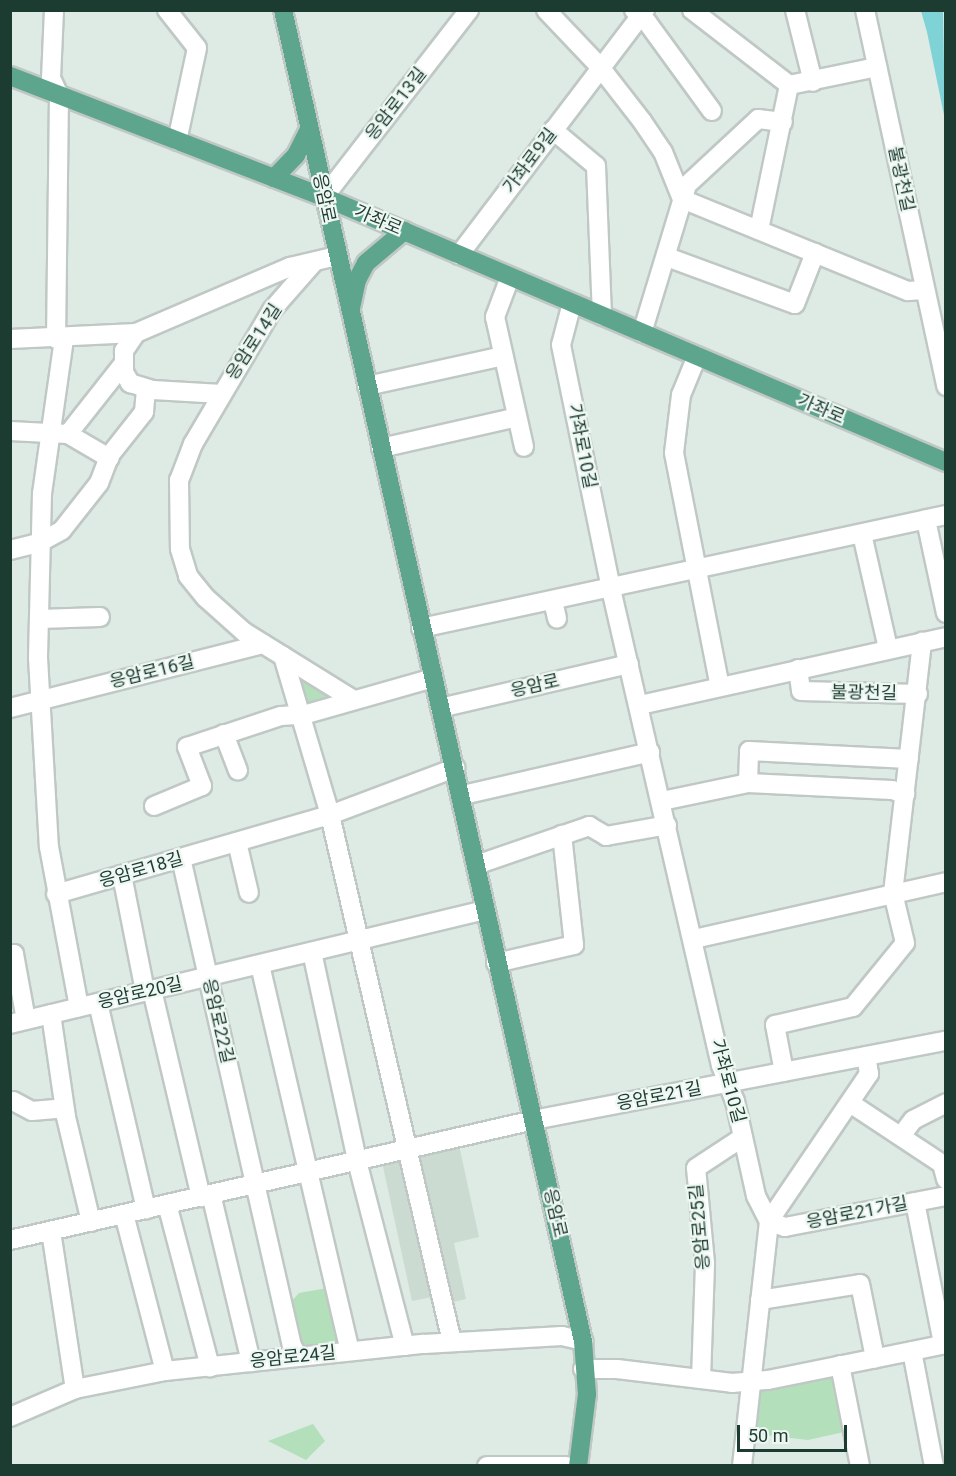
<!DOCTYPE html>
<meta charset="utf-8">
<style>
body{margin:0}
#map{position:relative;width:956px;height:1476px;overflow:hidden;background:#ddebe4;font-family:Roboto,"Noto Sans KR",sans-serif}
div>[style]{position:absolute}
.built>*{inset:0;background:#ccdbd2}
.green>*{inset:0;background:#b4dfbb}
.water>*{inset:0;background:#7fd2d6}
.roads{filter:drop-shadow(2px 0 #c0c8c5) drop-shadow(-2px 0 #c0c8c5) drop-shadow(0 2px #c0c8c5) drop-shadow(0 -2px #c0c8c5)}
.minor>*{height:18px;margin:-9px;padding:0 9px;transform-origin:9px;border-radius:9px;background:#fff}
.major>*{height:18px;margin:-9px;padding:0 9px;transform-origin:9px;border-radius:9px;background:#5da58c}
span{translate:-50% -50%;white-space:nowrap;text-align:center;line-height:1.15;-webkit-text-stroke:4.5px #eef7f2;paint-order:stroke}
.street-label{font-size:18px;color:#1d3c31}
.frame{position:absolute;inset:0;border:12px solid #1d3c31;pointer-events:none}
.scale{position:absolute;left:737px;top:1425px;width:110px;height:27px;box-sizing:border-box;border:3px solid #1d3c31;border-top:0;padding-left:8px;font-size:18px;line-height:21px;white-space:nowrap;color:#1d3c31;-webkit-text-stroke:4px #eef7f2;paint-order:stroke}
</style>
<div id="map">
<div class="built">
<i style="clip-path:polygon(459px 1145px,479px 1237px,454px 1243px,466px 1299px,441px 1305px,438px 1296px,412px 1301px,382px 1162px)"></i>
</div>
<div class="green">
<i style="clip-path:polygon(288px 666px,342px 698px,301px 710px)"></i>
<i style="clip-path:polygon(333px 1287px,342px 1344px,303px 1356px,289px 1304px,299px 1293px)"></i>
<i style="clip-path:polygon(835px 1371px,844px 1432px,808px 1440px,757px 1434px,758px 1385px)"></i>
<i style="clip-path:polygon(313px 1424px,325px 1441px,306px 1460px,268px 1441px)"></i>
</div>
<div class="water">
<i style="clip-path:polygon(921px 11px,943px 11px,945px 120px,927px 32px)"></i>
</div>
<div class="roads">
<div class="minor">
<i style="left:54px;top:10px;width:68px;rotate:92.5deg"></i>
<i style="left:51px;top:78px;width:19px;rotate:65deg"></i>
<i style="left:59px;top:95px;width:244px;rotate:90.7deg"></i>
<i style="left:167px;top:10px;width:48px;rotate:51.7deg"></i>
<i style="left:197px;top:48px;width:95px;rotate:102.1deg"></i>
<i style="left:546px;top:10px;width:79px;rotate:46.5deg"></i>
<i style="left:600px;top:67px;width:68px;rotate:52.1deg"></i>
<i style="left:642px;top:121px;width:37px;rotate:56deg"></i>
<i style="left:663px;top:152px;width:51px;rotate:68deg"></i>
<i style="left:634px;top:10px;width:18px;rotate:43deg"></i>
<i style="left:647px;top:22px;width:110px;rotate:53.9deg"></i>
<i style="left:692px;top:10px;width:123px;rotate:37.7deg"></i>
<i style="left:795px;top:10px;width:74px;rotate:76deg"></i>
<i style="left:865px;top:10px;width:385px;rotate:77.8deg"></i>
<i style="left:789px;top:85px;width:90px;rotate:-11.6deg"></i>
<i style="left:553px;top:130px;width:56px;rotate:39.9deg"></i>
<i style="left:596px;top:166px;width:150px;rotate:87.7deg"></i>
<i style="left:324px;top:197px;width:237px;rotate:-52.2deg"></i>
<i style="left:682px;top:199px;width:244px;rotate:22.2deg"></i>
<i style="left:908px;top:291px;width:17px;rotate:-3deg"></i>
<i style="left:759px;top:230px;width:148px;rotate:-78.3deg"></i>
<i style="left:459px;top:255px;width:308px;rotate:-52.8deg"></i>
<i style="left:667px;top:257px;width:136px;rotate:20.2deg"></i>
<i style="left:795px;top:304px;width:55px;rotate:-68.6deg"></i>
<i style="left:314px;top:262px;width:64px;rotate:131.2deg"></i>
<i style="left:272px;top:310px;width:156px;rotate:120.5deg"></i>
<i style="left:193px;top:444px;width:39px;rotate:111deg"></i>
<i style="left:179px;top:480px;width:69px;rotate:89.2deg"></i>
<i style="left:180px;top:549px;width:28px;rotate:73deg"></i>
<i style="left:188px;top:576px;width:28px;rotate:51deg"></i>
<i style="left:206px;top:598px;width:51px;rotate:41.8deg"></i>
<i style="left:244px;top:632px;width:127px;rotate:31.8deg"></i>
<i style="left:510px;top:277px;width:43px;rotate:110.6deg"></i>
<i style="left:495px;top:317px;width:133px;rotate:77.4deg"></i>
<i style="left:572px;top:303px;width:43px;rotate:104.7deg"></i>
<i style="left:561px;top:345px;width:249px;rotate:78.4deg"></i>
<i style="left:611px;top:589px;width:489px;rotate:77deg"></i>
<i style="left:721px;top:1065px;width:39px;rotate:69deg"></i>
<i style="left:735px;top:1101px;width:97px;rotate:77.5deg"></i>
<i style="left:756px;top:1196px;width:28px;rotate:63deg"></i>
<i style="left:769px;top:1221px;width:17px;rotate:21deg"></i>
<i style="left:785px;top:1227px;width:164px;rotate:-10.9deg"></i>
<i style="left:136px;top:333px;width:22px;rotate:124deg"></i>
<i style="left:124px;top:351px;width:21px;rotate:90deg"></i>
<i style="left:124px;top:372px;width:13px;rotate:61deg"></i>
<i style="left:130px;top:383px;width:24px;rotate:17deg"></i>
<i style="left:153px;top:390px;width:69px;rotate:3.3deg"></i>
<i style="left:642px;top:333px;width:155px;rotate:-73.1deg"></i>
<i style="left:687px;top:185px;width:97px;rotate:-42.9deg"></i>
<i style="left:758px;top:119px;width:25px;rotate:7deg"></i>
<i style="left:10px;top:339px;width:126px;rotate:-2.7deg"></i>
<i style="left:136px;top:333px;width:168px;rotate:-23.2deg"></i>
<i style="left:290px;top:267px;width:48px;rotate:-13.2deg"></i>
<i style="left:64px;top:339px;width:156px;rotate:98.1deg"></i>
<i style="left:42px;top:493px;width:165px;rotate:91.4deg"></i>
<i style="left:38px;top:658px;width:189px;rotate:86.7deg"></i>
<i style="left:49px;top:847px;width:163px;rotate:79.4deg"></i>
<i style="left:697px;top:356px;width:42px;rotate:112.3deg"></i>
<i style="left:681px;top:395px;width:58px;rotate:96.9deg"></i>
<i style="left:674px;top:453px;width:238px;rotate:78.9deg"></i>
<i style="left:367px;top:386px;width:139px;rotate:-12.4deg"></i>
<i style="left:10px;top:431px;width:58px;rotate:3deg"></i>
<i style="left:68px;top:434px;width:48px;rotate:30.3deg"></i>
<i style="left:68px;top:434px;width:90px;rotate:-51.7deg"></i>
<i style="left:381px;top:448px;width:139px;rotate:-12.8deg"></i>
<i style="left:926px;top:520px;width:95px;rotate:77.9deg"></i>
<i style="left:862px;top:534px;width:117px;rotate:77.2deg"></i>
<i style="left:10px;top:550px;width:30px;rotate:-14deg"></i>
<i style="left:39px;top:543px;width:26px;rotate:-29deg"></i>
<i style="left:62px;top:530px;width:60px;rotate:-51.8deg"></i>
<i style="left:99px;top:483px;width:30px;rotate:-69deg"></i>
<i style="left:110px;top:455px;width:55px;rotate:-51.7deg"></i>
<i style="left:144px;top:412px;width:23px;rotate:-85deg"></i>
<i style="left:553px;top:601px;width:18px;rotate:77deg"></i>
<i style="left:39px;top:619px;width:61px;rotate:-1.9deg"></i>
<i style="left:421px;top:628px;width:537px;rotate:-12.15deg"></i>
<i style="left:283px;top:656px;width:166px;rotate:73.5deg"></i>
<i style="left:330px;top:815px;width:541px;rotate:76.97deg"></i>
<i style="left:798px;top:669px;width:22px;rotate:82deg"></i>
<i style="left:801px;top:691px;width:117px;rotate:1.5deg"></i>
<i style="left:640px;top:705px;width:313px;rotate:-12.5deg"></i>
<i style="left:10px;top:708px;width:261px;rotate:-14.2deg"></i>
<i style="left:440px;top:708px;width:194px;rotate:-13.1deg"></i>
<i style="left:224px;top:734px;width:39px;rotate:69deg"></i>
<i style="left:748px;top:783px;width:32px;rotate:-88deg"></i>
<i style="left:749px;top:751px;width:160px;rotate:2.9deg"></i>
<i style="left:463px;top:795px;width:192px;rotate:-12.9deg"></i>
<i style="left:662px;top:801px;width:88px;rotate:-11.8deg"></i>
<i style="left:748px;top:783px;width:144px;rotate:2.8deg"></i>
<i style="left:892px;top:790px;width:14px;rotate:17deg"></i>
<i style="left:154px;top:806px;width:52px;rotate:-22.6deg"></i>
<i style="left:202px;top:786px;width:42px;rotate:-111deg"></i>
<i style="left:187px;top:747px;width:99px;rotate:-18.3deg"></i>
<i style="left:281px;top:716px;width:26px;rotate:-4deg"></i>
<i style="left:307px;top:714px;width:131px;rotate:-15.9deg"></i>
<i style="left:237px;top:842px;width:52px;rotate:76.8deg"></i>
<i style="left:181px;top:858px;width:500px;rotate:77.19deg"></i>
<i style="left:292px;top:1346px;width:12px;rotate:59deg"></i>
<i style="left:476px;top:865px;width:120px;rotate:-19deg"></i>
<i style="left:589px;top:826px;width:20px;rotate:30deg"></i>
<i style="left:606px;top:836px;width:62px;rotate:-10.2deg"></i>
<i style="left:122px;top:875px;width:118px;rotate:78.8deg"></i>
<i style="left:56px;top:894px;width:285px;rotate:-16.1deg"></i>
<i style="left:330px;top:815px;width:134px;rotate:-20.6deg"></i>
<i style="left:694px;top:939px;width:258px;rotate:-12.7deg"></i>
<i style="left:312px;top:952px;width:214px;rotate:77.8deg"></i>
<i style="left:357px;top:1161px;width:191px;rotate:75.5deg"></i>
<i style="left:10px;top:954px;width:4px"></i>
<i style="left:14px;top:954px;width:67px;rotate:79.7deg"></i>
<i style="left:496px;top:963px;width:80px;rotate:-13deg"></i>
<i style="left:574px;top:945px;width:111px;rotate:-96.2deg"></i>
<i style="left:260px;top:965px;width:396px;rotate:76.9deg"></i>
<i style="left:152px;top:990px;width:213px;rotate:76.7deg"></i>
<i style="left:98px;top:1003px;width:212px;rotate:76.9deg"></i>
<i style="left:51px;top:1014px;width:104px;rotate:81.7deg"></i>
<i style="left:66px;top:1117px;width:108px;rotate:76.6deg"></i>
<i style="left:10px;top:1024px;width:488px;rotate:-13.5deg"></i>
<i style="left:784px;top:1072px;width:48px;rotate:-100.8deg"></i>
<i style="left:775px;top:1025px;width:80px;rotate:-13deg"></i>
<i style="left:853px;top:1007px;width:82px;rotate:-50.9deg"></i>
<i style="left:905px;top:943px;width:51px;rotate:-103.5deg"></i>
<i style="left:893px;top:893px;width:253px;rotate:-83.4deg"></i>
<i style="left:13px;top:1101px;width:21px;rotate:28deg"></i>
<i style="left:32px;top:1111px;width:32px;rotate:-5deg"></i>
<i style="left:850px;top:1103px;width:110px;rotate:33.5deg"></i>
<i style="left:942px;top:1164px;width:16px;rotate:75deg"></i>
<i style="left:901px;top:1136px;width:20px;rotate:-53deg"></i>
<i style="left:913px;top:1120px;width:37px;rotate:-27deg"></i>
<i style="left:211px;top:1194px;width:173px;rotate:76.6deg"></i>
<i style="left:915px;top:1202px;width:145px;rotate:78.8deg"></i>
<i style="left:167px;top:1204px;width:169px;rotate:75.2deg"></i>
<i style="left:124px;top:1214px;width:162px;rotate:75.4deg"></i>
<i style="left:51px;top:1231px;width:160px;rotate:81.4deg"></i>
<i style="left:10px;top:1240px;width:538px;rotate:-12.9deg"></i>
<i style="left:534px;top:1120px;width:420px;rotate:-10.9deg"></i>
<i style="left:760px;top:1300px;width:101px;rotate:-9.1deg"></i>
<i style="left:860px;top:1284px;width:76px;rotate:78.5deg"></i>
<i style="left:912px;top:1351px;width:117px;rotate:79.2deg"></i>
<i style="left:840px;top:1365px;width:103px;rotate:78.8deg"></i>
<i style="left:583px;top:1369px;width:34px"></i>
<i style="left:617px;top:1369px;width:116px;rotate:6.9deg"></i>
<i style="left:732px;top:1383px;width:36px;rotate:-5deg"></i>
<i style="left:768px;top:1380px;width:182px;rotate:-11.4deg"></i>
<i style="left:701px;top:1379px;width:116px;rotate:-88deg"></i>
<i style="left:705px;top:1263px;width:95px;rotate:-95.4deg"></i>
<i style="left:696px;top:1168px;width:56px;rotate:-33.4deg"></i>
<i style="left:10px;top:1417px;width:71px;rotate:-23.3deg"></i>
<i style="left:75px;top:1389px;width:92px;rotate:-11.3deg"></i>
<i style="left:165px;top:1371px;width:260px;rotate:-6deg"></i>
<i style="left:424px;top:1344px;width:138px;rotate:-3.3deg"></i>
<i style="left:562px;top:1336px;width:22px;rotate:13deg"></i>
<i style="left:487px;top:1466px;width:79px"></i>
<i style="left:742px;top:1466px;width:246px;rotate:-83.7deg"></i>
<i style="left:769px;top:1221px;width:178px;rotate:-55.8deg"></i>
<i style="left:869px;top:1074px;width:18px;rotate:-99deg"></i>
</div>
<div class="major">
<i style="left:283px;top:10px;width:1364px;rotate:77.3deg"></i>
<i style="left:583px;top:1341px;width:53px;rotate:85.7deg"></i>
<i style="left:587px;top:1394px;width:73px;rotate:97.1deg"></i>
<i style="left:10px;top:76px;width:337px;rotate:21.1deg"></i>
<i style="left:324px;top:197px;width:676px;rotate:23.08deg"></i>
<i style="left:274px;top:178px;width:32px;rotate:-46deg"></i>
<i style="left:296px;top:155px;width:29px;rotate:-63deg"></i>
<i style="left:351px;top:308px;width:29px;rotate:-78deg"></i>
<i style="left:357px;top:280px;width:19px;rotate:-62deg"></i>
<i style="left:366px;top:263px;width:50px;rotate:-40.1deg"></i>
</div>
</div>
<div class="street-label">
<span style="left:396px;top:104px;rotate:-52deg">응암로13길</span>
<span style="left:530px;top:161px;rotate:-53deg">가좌로9길</span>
<span style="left:901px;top:179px;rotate:78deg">불광천길</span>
<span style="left:324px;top:198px;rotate:78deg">응암로</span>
<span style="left:378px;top:220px;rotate:23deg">가좌로</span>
<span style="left:254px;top:342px;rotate:-57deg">응암로14길</span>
<span style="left:821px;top:409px;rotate:23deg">가좌로</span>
<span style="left:582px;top:446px;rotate:79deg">가좌로10길</span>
<span style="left:152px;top:672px;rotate:-14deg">응암로16길</span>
<span style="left:535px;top:686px;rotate:-13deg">응암로</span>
<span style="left:864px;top:693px;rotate:1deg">불광천길</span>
<span style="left:141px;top:870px;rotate:-16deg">응암로18길</span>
<span style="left:140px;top:993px;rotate:-13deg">응암로20길</span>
<span style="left:218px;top:1021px;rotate:77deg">응암로22길</span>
<span style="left:728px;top:1081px;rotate:75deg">가좌로10길</span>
<span style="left:659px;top:1096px;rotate:-11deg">응암로21길</span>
<span style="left:555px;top:1213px;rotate:77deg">응암로</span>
<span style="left:857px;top:1213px;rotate:-11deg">응암로21가길</span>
<span style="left:700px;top:1227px;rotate:-95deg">응암로25길</span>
<span style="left:293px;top:1357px;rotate:-6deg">응암로24길</span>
</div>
<div class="frame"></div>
<div class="scale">50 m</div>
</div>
